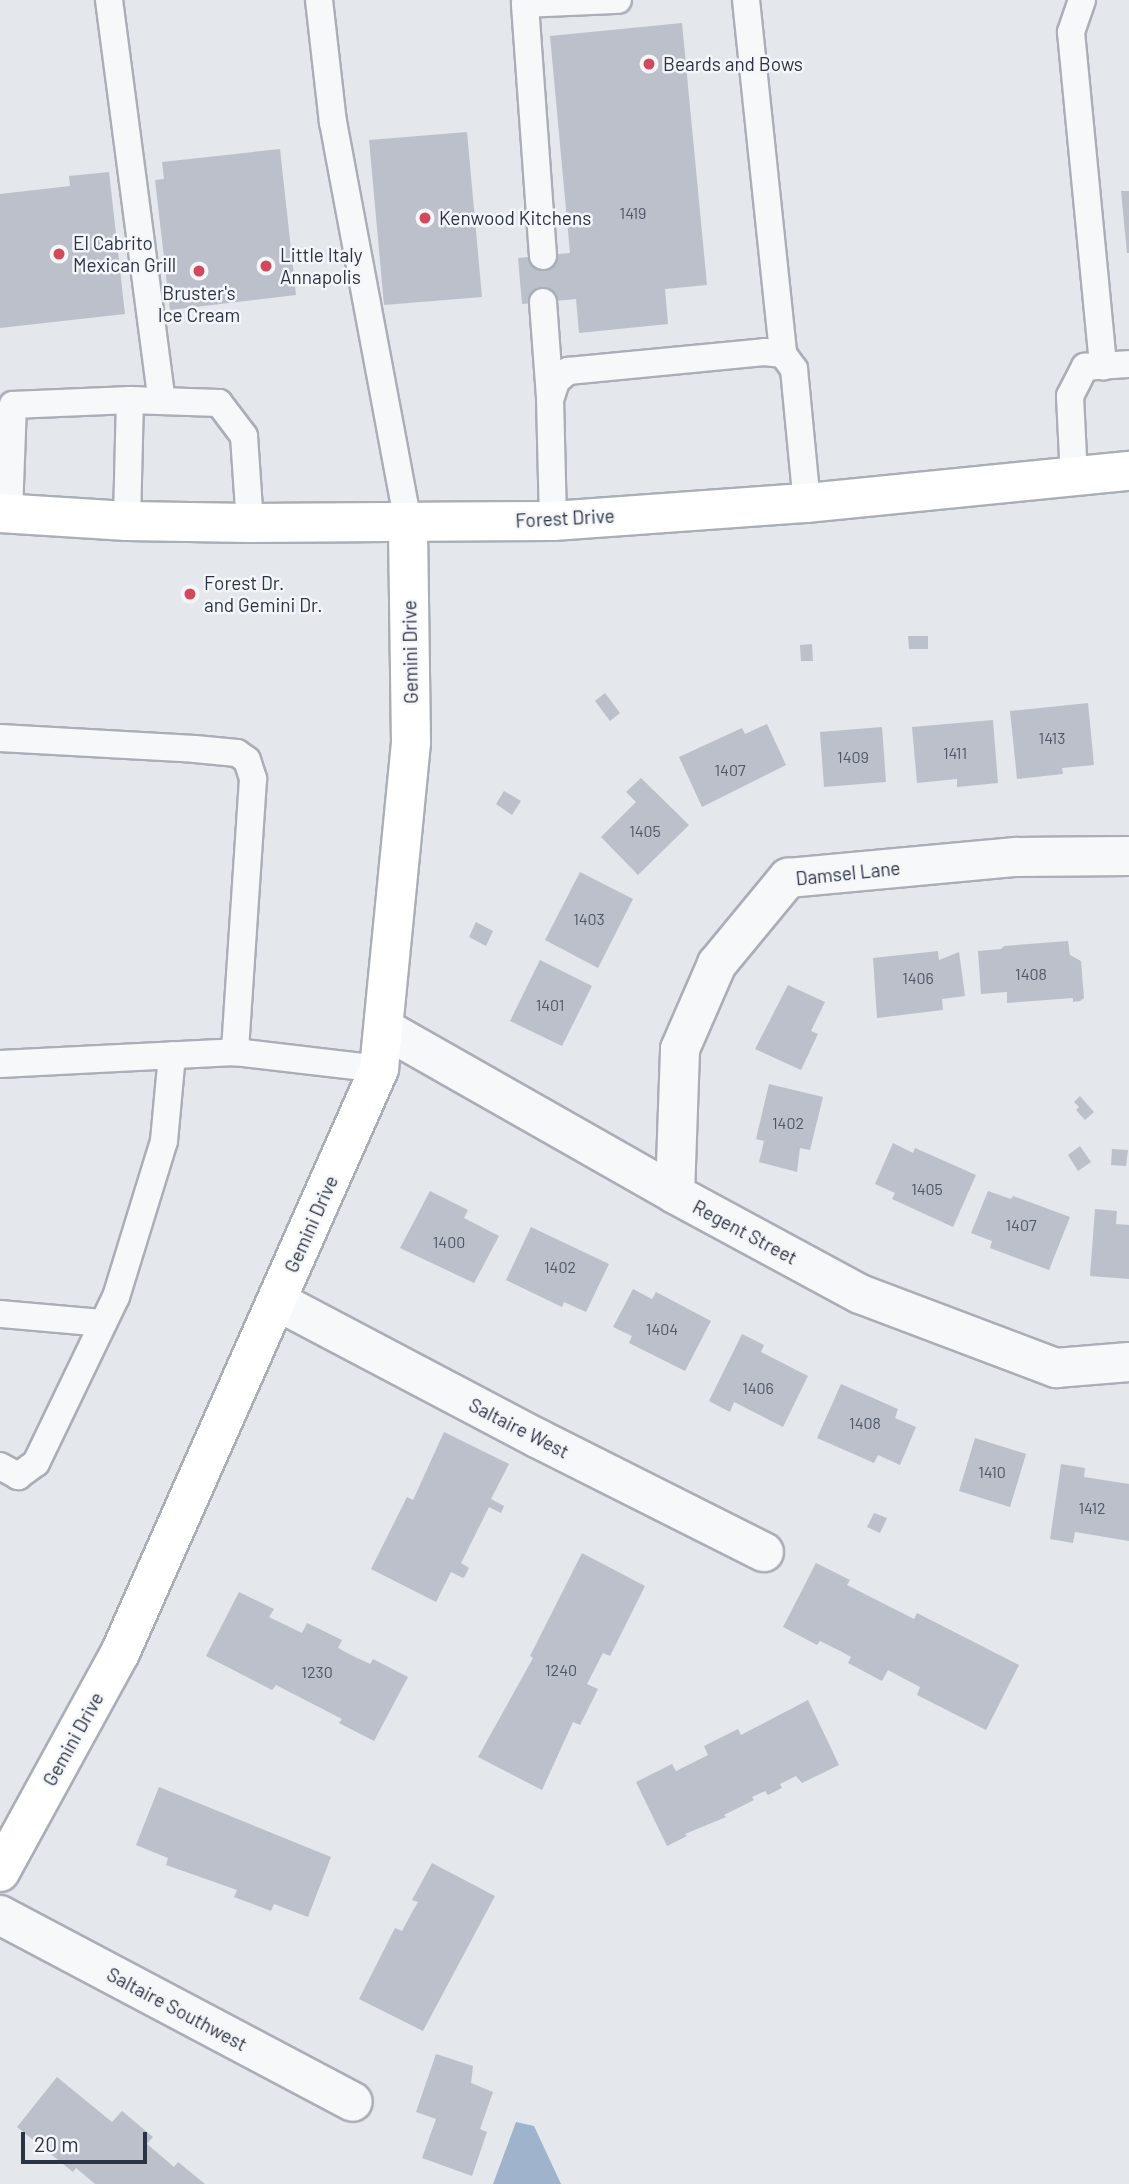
<!DOCTYPE html>
<style>
body{margin:0}
#map{position:relative;width:1129px;height:2184px;overflow:hidden;background:#e4e7ec;font-family:Barlow,sans-serif}
div>[style]{position:absolute}
.water>*{inset:0;background:#9fb4cc}
.building>*{inset:0;background:#bbc0ca}
.roads{filter:drop-shadow(2px 0 #a9aeb7) drop-shadow(-2px 0 #a9aeb7) drop-shadow(0 2px #a9aeb7) drop-shadow(0 -2px #a9aeb7)}
.lane>*{height:26px;margin:-13px;padding:0 13px;transform-origin:13px;border-radius:13px;background:#f7f8fa}
.street>*{height:38px;margin:-19px;padding:0 19px;transform-origin:19px;border-radius:19px;background:#f7f8fa}
.secondary>*{height:38px;margin:-19px;padding:0 19px;transform-origin:19px;border-radius:19px;background:#fff}
.primary>*{height:38px;margin:-19px;padding:0 19px;transform-origin:19px;border-radius:19px;background:#fff}
.dots>*{width:19px;height:19px;translate:-50% -50%;box-sizing:border-box;border:4px solid #f4f6f9;border-radius:50%}
span{translate:-50% -50%;white-space:nowrap;text-align:center;line-height:1.15;-webkit-text-stroke:5px #f4f6f9;paint-order:stroke}
.number-label{font-size:16px;color:#4f5766}
.number-label span{-webkit-text-stroke-width:0}
.poi-label{font-size:19px;color:#2b3445}
.left{translate:0 -50%;text-align:left}
.street-label{font-size:19px;color:#2b3445}
.scale{position:absolute;left:21px;top:2132px;width:126px;height:32px;box-sizing:border-box;border:4px solid #2b3445;border-top:0;padding-left:9px;font-size:21px;line-height:24px;white-space:nowrap;color:#2b3445;-webkit-text-stroke:5px #f4f6f9;paint-order:stroke}
</style>
<div id="map">
<div class="water">
<i style="clip-path:polygon(516px 2122px,534px 2126px,561px 2184px,493px 2184px)"></i>
</div>
<div class="building">
<i style="clip-path:polygon(682px 23px,707px 285px,665px 289px,668px 324px,579px 333px,576px 299px,522px 304px,518px 258px,570px 253px,550px 36px)"></i>
<i style="clip-path:polygon(467px 132px,482px 297px,384px 305px,369px 140px)"></i>
<i style="clip-path:polygon(280px 149px,296px 295px,170px 310px,155px 180px,164px 179px,162px 162px)"></i>
<i style="clip-path:polygon(109px 172px,125px 314px,0 328px,0 194px,70px 186px,69px 176px)"></i>
<i style="clip-path:polygon(1121px 191px,1129px 191px,1129px 253px,1127px 253px)"></i>
<i style="clip-path:polygon(908px 636px,928px 636px,928px 649px,909px 649px)"></i>
<i style="clip-path:polygon(812px 644px,813px 661px,801px 661px,800px 645px)"></i>
<i style="clip-path:polygon(605px 693px,620px 713px,610px 721px,595px 701px)"></i>
<i style="clip-path:polygon(1088px 703px,1094px 765px,1062px 768px,1063px 774px,1017px 779px,1010px 711px)"></i>
<i style="clip-path:polygon(993px 720px,998px 783px,957px 787px,957px 779px,917px 783px,912px 727px)"></i>
<i style="clip-path:polygon(767px 724px,786px 765px,702px 807px,679px 757px,742px 728px,745px 734px)"></i>
<i style="clip-path:polygon(882px 727px,886px 782px,824px 787px,820px 732px)"></i>
<i style="clip-path:polygon(641px 778px,689px 825px,638px 875px,601px 837px,636px 802px,626px 792px)"></i>
<i style="clip-path:polygon(504px 791px,521px 801px,512px 815px,496px 804px)"></i>
<i style="clip-path:polygon(580px 872px,633px 899px,598px 968px,545px 940px)"></i>
<i style="clip-path:polygon(476px 922px,493px 931px,486px 946px,469px 937px)"></i>
<i style="clip-path:polygon(1068px 941px,1070px 955px,1081px 961px,1084px 998px,1080px 1001px,1073px 1002px,1073px 998px,1007px 1003px,1007px 992px,981px 994px,978px 951px,1001px 949px,1004px 946px)"></i>
<i style="clip-path:polygon(938px 951px,939px 960px,959px 952px,965px 996px,942px 999px,943px 1010px,877px 1018px,873px 958px)"></i>
<i style="clip-path:polygon(540px 960px,592px 986px,562px 1046px,510px 1021px)"></i>
<i style="clip-path:polygon(788px 985px,825px 1002px,811px 1031px,818px 1034px,801px 1070px,755px 1049px)"></i>
<i style="clip-path:polygon(769px 1084px,823px 1097px,810px 1150px,800px 1148px,797px 1172px,759px 1162px,764px 1141px,756px 1139px)"></i>
<i style="clip-path:polygon(1080px 1096px,1094px 1112px,1085px 1120px,1076px 1110px,1079px 1107px,1074px 1102px)"></i>
<i style="clip-path:polygon(893px 1143px,913px 1153px,915px 1148px,976px 1175px,953px 1227px,892px 1199px,895px 1193px,875px 1184px)"></i>
<i style="clip-path:polygon(1080px 1146px,1091px 1162px,1078px 1171px,1068px 1155px)"></i>
<i style="clip-path:polygon(1112px 1149px,1128px 1150px,1126px 1166px,1111px 1165px)"></i>
<i style="clip-path:polygon(430px 1191px,468px 1210px,464px 1218px,499px 1236px,474px 1283px,400px 1248px)"></i>
<i style="clip-path:polygon(988px 1191px,1011px 1199px,1013px 1196px,1070px 1217px,1049px 1270px,990px 1248px,992px 1241px,971px 1233px)"></i>
<i style="clip-path:polygon(1095px 1209px,1117px 1211px,1116px 1224px,1129px 1225px,1129px 1279px,1090px 1276px)"></i>
<i style="clip-path:polygon(531px 1227px,609px 1264px,586px 1312px,564px 1302px,562px 1307px,506px 1280px)"></i>
<i style="clip-path:polygon(633px 1289px,652px 1299px,656px 1292px,711px 1321px,685px 1371px,629px 1343px,632px 1336px,613px 1327px)"></i>
<i style="clip-path:polygon(742px 1334px,764px 1345px,761px 1352px,808px 1376px,783px 1427px,734px 1402px,730px 1412px,709px 1401px)"></i>
<i style="clip-path:polygon(841px 1384px,898px 1409px,895px 1418px,916px 1427px,900px 1465px,878px 1455px,874px 1463px,817px 1438px)"></i>
<i style="clip-path:polygon(444px 1432px,509px 1464px,491px 1499px,504px 1506px,501px 1513px,489px 1507px,461px 1563px,469px 1568px,465px 1576px,463px 1578px,451px 1572px,436px 1602px,371px 1569px,407px 1497px,413px 1500px)"></i>
<i style="clip-path:polygon(975px 1438px,1026px 1454px,1010px 1507px,959px 1491px)"></i>
<i style="clip-path:polygon(1061px 1464px,1085px 1468px,1084px 1477px,1129px 1484px,1129px 1541px,1075px 1532px,1073px 1543px,1050px 1539px)"></i>
<i style="clip-path:polygon(874px 1513px,887px 1518px,880px 1533px,867px 1527px)"></i>
<i style="clip-path:polygon(582px 1553px,645px 1586px,610px 1656px,603px 1653px,587px 1684px,598px 1689px,580px 1725px,573px 1722px,542px 1790px,478px 1757px,533px 1658px,530px 1656px)"></i>
<i style="clip-path:polygon(816px 1563px,850px 1580px,847px 1585px,914px 1619px,917px 1613px,1019px 1665px,986px 1730px,917px 1695px,920px 1687px,899px 1676px,888px 1670px,882px 1681px,848px 1663px,851px 1657px,842px 1652px,820px 1641px,817px 1645px,783px 1627px)"></i>
<i style="clip-path:polygon(239px 1592px,274px 1609px,269px 1617px,302px 1633px,307px 1623px,342px 1640px,338px 1648px,351px 1655px,370px 1664px,373px 1659px,408px 1677px,374px 1741px,339px 1723px,342px 1719px,276px 1685px,272px 1690px,206px 1656px)"></i>
<i style="clip-path:polygon(808px 1700px,839px 1765px,802px 1783px,796px 1776px,780px 1784px,782px 1788px,768px 1795px,765px 1791px,752px 1797px,754px 1800px,724px 1815px,726px 1817px,685px 1834px,687px 1836px,667px 1846px,636px 1782px,672px 1764px,676px 1771px,708px 1755px,704px 1746px,738px 1729px,741px 1735px)"></i>
<i style="clip-path:polygon(159px 1787px,331px 1857px,308px 1917px,274px 1904px,271px 1911px,234px 1897px,237px 1890px,166px 1865px,168px 1858px,136px 1845px)"></i>
<i style="clip-path:polygon(432px 1863px,495px 1896px,423px 2031px,359px 1999px,395px 1928px,402px 1931px,411px 1914px,418px 1902px,412px 1900px)"></i>
<i style="clip-path:polygon(436px 2054px,473px 2066px,471px 2083px,493px 2092px,480px 2129px,487px 2132px,472px 2176px,422px 2158px,436px 2119px,416px 2112px)"></i>
<i style="clip-path:polygon(57px 2077px,112px 2122px,122px 2111px,153px 2137px,147px 2144px,174px 2167px,178px 2162px,205px 2184px,95px 2184px,76px 2168px,73px 2172px,17px 2127px)"></i>
</div>
<div class="roads">
<div class="lane">
<i style="left:109px;top:0;width:404px;rotate:82.5deg"></i>
<i style="left:319px;top:0;width:123px;rotate:83.5deg"></i>
<i style="left:333px;top:122px;width:407px;rotate:79.4deg"></i>
<i style="left:746px;top:0;width:356px;rotate:84deg"></i>
<i style="left:1082px;top:0;width:34px;rotate:109deg"></i>
<i style="left:1071px;top:32px;width:336px;rotate:84.5deg"></i>
<i style="left:543px;top:256px;width:253px;rotate:-94.1deg"></i>
<i style="left:525px;top:4px;width:93px;rotate:-2.5deg"></i>
<i style="left:543px;top:302px;width:96px;rotate:85.8deg"></i>
<i style="left:1074px;top:478px;width:82px;rotate:-92.8deg"></i>
<i style="left:1070px;top:396px;width:33px;rotate:-63deg"></i>
<i style="left:1085px;top:367px;width:44px;rotate:-3.9deg"></i>
<i style="left:9px;top:513px;width:108px;rotate:-87.9deg"></i>
<i style="left:13px;top:405px;width:117px;rotate:-2.4deg"></i>
<i style="left:127px;top:521px;width:121px;rotate:-88.6deg"></i>
<i style="left:130px;top:400px;width:89px;rotate:1.9deg"></i>
<i style="left:219px;top:403px;width:41px;rotate:52.9deg"></i>
<i style="left:244px;top:436px;width:87px;rotate:86.1deg"></i>
<i style="left:553px;top:521px;width:121px;rotate:-91.4deg"></i>
<i style="left:550px;top:400px;width:20px;rotate:-72deg"></i>
<i style="left:556px;top:381px;width:16px;rotate:-40deg"></i>
<i style="left:568px;top:371px;width:197px;rotate:-5.5deg"></i>
<i style="left:764px;top:352px;width:19px;rotate:6deg"></i>
<i style="left:783px;top:354px;width:19px;rotate:54deg"></i>
<i style="left:794px;top:369px;width:135px;rotate:84.5deg"></i>
<i style="left:0;top:738px;width:195px;rotate:3.2deg"></i>
<i style="left:195px;top:749px;width:42px;rotate:5.4deg"></i>
<i style="left:237px;top:753px;width:12px;rotate:35deg"></i>
<i style="left:247px;top:760px;width:20px;rotate:72deg"></i>
<i style="left:253px;top:779px;width:274px;rotate:93.8deg"></i>
<i style="left:0;top:1064px;width:235px;rotate:-2.9deg"></i>
<i style="left:235px;top:1052px;width:145px;rotate:6.7deg"></i>
<i style="left:0;top:1314px;width:103px;rotate:5deg"></i>
<i style="left:0;top:1466px;width:21px;rotate:29deg"></i>
<i style="left:18px;top:1476px;width:22px;rotate:-36deg"></i>
<i style="left:36px;top:1463px;width:184px;rotate:-64.3deg"></i>
<i style="left:116px;top:1297px;width:163px;rotate:-72.9deg"></i>
<i style="left:164px;top:1141px;width:86px;rotate:-84.7deg"></i>
</div>
<div class="street">
<i style="left:385px;top:1029px;width:334px;rotate:29.6deg"></i>
<i style="left:675px;top:1194px;width:210px;rotate:28.4deg"></i>
<i style="left:860px;top:1294px;width:210px;rotate:20.7deg"></i>
<i style="left:1056px;top:1368px;width:73px;rotate:-4.7deg"></i>
<i style="left:675px;top:1194px;width:145px;rotate:-88deg"></i>
<i style="left:680px;top:1049px;width:93px;rotate:-66.5deg"></i>
<i style="left:717px;top:964px;width:112px;rotate:-50.5deg"></i>
<i style="left:788px;top:878px;width:229px;rotate:-5.3deg"></i>
<i style="left:1016px;top:857px;width:113px;rotate:-0.5deg"></i>
<i style="left:277px;top:1301px;width:294px;rotate:27.8deg"></i>
<i style="left:537px;top:1438px;width:254px;rotate:26.7deg"></i>
<i style="left:0;top:1915px;width:399px;rotate:27.9deg"></i>
</div>
<div class="secondary">
<i style="left:0;top:1872px;width:250px;rotate:-61.3deg"></i>
<i style="left:120px;top:1653px;width:639px;rotate:-66.08deg"></i>
<i style="left:379px;top:1069px;width:328px;rotate:-84.4deg"></i>
<i style="left:411px;top:743px;width:221px;rotate:-90.8deg"></i>
</div>
<div class="primary">
<i style="left:0;top:513px;width:127px;rotate:3.6deg"></i>
<i style="left:127px;top:521px;width:123px;rotate:0.9deg"></i>
<i style="left:250px;top:523px;width:303px;rotate:-0.4deg"></i>
<i style="left:553px;top:521px;width:255px;rotate:-4.1deg"></i>
<i style="left:807px;top:503px;width:324px;rotate:-5.7deg"></i>
</div>
</div>
<div class="dots">
<i style="left:649px;top:64px;background:#d1495b"></i>
<i style="left:425px;top:218px;background:#d1495b"></i>
<i style="left:59px;top:254px;background:#d1495b"></i>
<i style="left:266px;top:266px;background:#d1495b"></i>
<i style="left:199px;top:271px;background:#d1495b"></i>
<i style="left:190px;top:594px;background:#d1495b"></i>
</div>
<div class="number-label">
<span style="left:633px;top:213px">1419</span>
<span style="left:1052px;top:738px">1413</span>
<span style="left:955px;top:753px">1411</span>
<span style="left:853px;top:757px">1409</span>
<span style="left:730px;top:770px">1407</span>
<span style="left:645px;top:831px">1405</span>
<span style="left:589px;top:919px">1403</span>
<span style="left:1031px;top:974px">1408</span>
<span style="left:918px;top:978px">1406</span>
<span style="left:550px;top:1005px">1401</span>
<span style="left:788px;top:1123px">1402</span>
<span style="left:927px;top:1189px">1405</span>
<span style="left:1021px;top:1225px">1407</span>
<span style="left:449px;top:1242px">1400</span>
<span style="left:560px;top:1267px">1402</span>
<span style="left:662px;top:1329px">1404</span>
<span style="left:758px;top:1388px">1406</span>
<span style="left:865px;top:1423px">1408</span>
<span style="left:992px;top:1472px">1410</span>
<span style="left:1092px;top:1508px">1412</span>
<span style="left:561px;top:1670px">1240</span>
<span style="left:317px;top:1672px">1230</span>
</div>
<div class="poi-label">
<span class="left" style="left:663px;top:64px">Beards and Bows</span>
<span class="left" style="left:439px;top:218px">Kenwood Kitchens</span>
<span class="left" style="left:73px;top:254px">El Cabrito<br>Mexican Grill</span>
<span class="left" style="left:280px;top:266px">Little Italy<br>Annapolis</span>
<span style="left:199px;top:304px">Bruster's<br>Ice Cream</span>
<span class="left" style="left:204px;top:594px">Forest Dr.<br>and Gemini Dr.</span>
</div>
<div class="street-label">
<span style="left:565px;top:518px;rotate:-3deg">Forest Drive</span>
<span style="left:410px;top:652px;rotate:-91deg">Gemini Drive</span>
<span style="left:848px;top:873px;rotate:-6deg">Damsel Lane</span>
<span style="left:311px;top:1224px;rotate:-66deg">Gemini Drive</span>
<span style="left:745px;top:1232px;rotate:28deg">Regent Street</span>
<span style="left:519px;top:1428px;rotate:27deg">Saltaire West</span>
<span style="left:73px;top:1739px;rotate:-61deg">Gemini Drive</span>
<span style="left:177px;top:2009px;rotate:28deg">Saltaire Southwest</span>
</div>
<div class="scale">20 m</div>
</div>
